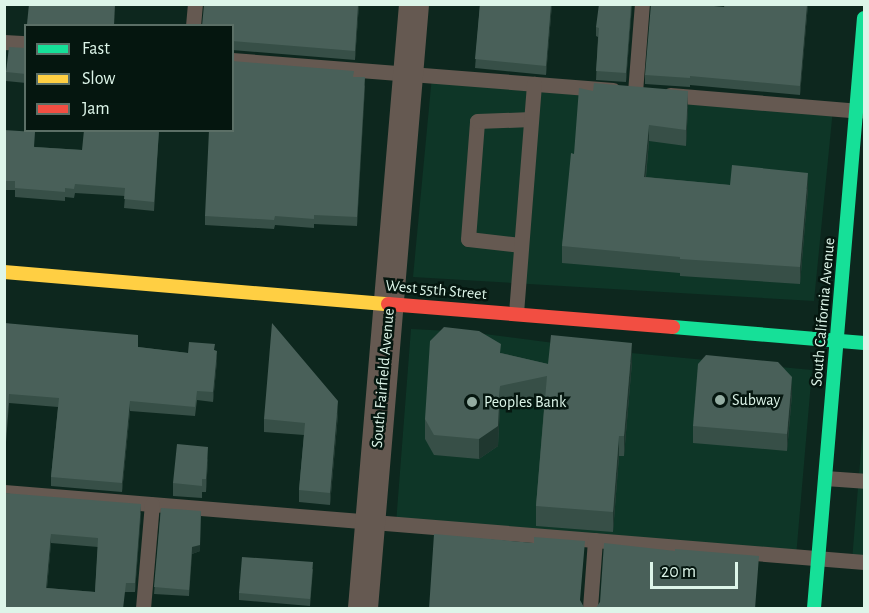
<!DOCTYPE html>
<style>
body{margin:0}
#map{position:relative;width:869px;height:613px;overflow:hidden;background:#0d271e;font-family:"Alegreya Sans",sans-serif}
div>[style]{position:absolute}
.built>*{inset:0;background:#0e3627}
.lane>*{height:15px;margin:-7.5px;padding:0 7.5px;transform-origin:7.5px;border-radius:7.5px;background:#655951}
.street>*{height:30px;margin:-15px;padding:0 15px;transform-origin:15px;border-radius:15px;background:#655951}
.fast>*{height:14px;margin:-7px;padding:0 7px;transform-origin:7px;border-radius:7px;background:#16e098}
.slow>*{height:14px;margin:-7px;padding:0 7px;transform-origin:7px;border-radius:7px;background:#ffcf43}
.jam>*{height:14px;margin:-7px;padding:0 7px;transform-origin:7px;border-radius:7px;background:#f24e42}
.wall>*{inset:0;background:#374f47}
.shaded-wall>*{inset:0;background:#1f372f}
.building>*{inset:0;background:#496059}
.dots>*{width:16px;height:16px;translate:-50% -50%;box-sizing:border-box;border:3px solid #05160f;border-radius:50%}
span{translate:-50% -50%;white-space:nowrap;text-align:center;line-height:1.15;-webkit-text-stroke:5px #05160f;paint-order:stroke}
.street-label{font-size:16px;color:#ddf5e9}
.poi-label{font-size:16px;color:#ddf5e9}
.left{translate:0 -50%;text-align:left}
.frame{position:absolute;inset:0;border:6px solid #ddf5e9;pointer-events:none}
.legend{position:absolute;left:24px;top:24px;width:210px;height:108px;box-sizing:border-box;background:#05160f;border:2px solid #5b6f66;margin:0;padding:8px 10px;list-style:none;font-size:18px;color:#ddf5e9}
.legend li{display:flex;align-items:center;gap:12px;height:30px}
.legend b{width:30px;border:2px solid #5b6f66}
.scale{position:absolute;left:650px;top:562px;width:88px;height:27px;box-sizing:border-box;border:3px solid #ddf5e9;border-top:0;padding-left:8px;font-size:18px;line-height:21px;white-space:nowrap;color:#ddf5e9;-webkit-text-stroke:4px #05160f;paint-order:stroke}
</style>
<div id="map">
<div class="built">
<i style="clip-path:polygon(432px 76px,833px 109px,814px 301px,413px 277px)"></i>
<i style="clip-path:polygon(411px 329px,469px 332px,631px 353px,812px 370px,796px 557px,396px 524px)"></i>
<i style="clip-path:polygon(864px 414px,864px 562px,852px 561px)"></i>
</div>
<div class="lane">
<i style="left:193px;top:26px;width:22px;rotate:-85deg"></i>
<i style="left:4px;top:42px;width:22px;rotate:3deg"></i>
<i style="left:232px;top:60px;width:382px;rotate:4.5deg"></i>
<i style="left:635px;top:92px;width:88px;rotate:-85.5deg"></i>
<i style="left:670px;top:95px;width:190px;rotate:4.8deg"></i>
<i style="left:521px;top:245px;width:53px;rotate:-173.5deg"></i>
<i style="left:468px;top:239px;width:118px;rotate:-85.6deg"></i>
<i style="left:477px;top:121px;width:54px;rotate:-2.1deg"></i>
<i style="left:516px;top:313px;width:230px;rotate:-85.5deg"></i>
<i style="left:825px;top:478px;width:39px;rotate:4deg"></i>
<i style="left:4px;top:492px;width:863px;rotate:4.65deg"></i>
<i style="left:143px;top:608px;width:104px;rotate:-85.1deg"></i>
<i style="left:590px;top:608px;width:68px;rotate:-85.8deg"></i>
</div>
<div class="street">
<i style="left:363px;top:608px;width:606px;rotate:-85.17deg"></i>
</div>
<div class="fast">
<i style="left:673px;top:327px;width:192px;rotate:4.8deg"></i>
<i style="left:814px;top:608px;width:592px;rotate:-85.16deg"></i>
</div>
<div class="slow">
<i style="left:4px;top:272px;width:385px;rotate:4.8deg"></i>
</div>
<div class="jam">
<i style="left:388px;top:304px;width:286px;rotate:4.6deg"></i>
</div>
<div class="wall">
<i style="clip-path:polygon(359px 4px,355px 60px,232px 50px,232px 26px)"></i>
<i style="clip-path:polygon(480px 4px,552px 4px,546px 75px,475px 68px)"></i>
<i style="clip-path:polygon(632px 4px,626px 82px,596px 80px,598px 37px,596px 36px,596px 27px)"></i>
<i style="clip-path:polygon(808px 4px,800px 95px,690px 85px,690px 87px,645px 84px,645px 75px,724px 7px)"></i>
<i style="clip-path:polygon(26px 48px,26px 83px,6px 81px,6px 72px)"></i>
<i style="clip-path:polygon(354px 77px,365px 86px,357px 226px,314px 224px,314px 228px,275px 225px,274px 229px,205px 225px,205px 216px)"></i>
<i style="clip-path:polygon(593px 91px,688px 107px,686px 146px,649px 141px,646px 177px,730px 185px,808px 189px,800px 284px,680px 276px,680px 273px,562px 263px,562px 246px,574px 154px)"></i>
<i style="clip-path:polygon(4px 130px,35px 147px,82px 150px,159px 130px,154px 211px,124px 208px,125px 196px,75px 193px,74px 198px,65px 197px,65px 201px,15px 197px,15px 190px,4px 190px)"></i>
<i style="clip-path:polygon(4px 323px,138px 347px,188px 353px,215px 350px,217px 360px,213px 402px,197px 400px,195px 416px,130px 411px,122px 492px,51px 486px,51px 477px,58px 407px,9px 403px,4px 469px)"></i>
<i style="clip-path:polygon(501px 353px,548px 364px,632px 362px,624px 456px,619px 456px,613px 532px,536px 526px,536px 506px,545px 396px,500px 405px,498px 446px,479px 459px,434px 455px,425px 439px,425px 419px)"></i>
<i style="clip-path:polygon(792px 394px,787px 451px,693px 443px,693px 426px)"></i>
<i style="clip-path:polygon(338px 414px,330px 505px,299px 502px,299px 490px,304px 435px,264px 432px,264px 419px)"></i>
<i style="clip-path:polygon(208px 459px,206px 492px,202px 492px,202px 498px,173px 496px,173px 483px)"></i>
<i style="clip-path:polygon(evenodd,4px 493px,141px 513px,135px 592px,126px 592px,4px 609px,4px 493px,51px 543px,98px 547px,95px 592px,47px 588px,51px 543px)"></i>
<i style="clip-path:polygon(161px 508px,200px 551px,192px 554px,189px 596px,154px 594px)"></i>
<i style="clip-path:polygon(313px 569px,310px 606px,239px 600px,239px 593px)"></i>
</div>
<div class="shaded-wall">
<i style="clip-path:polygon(358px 4px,359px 4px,355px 60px,355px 51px)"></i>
<i style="clip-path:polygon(551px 4px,552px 4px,546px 75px,546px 66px)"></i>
<i style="clip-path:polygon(632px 4px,632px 8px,626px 82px,626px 73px)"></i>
<i style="clip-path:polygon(807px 4px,808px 4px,800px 95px,800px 86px)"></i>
<i style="clip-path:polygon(365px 77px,365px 86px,357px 226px,357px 217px)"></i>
<i style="clip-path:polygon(688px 91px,688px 107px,686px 146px,686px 130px)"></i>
<i style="clip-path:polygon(649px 125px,649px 141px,644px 193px,644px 177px)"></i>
<i style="clip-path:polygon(808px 173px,808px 189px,800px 284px,800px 267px)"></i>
<i style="clip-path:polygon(632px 343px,632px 362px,624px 456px,624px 436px)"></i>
<i style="clip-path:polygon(217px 351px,217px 360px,213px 402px,213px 392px)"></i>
<i style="clip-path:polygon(792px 377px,792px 394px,787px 451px,787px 434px)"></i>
<i style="clip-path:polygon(500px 386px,500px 405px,498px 446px,479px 459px,479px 439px)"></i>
<i style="clip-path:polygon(130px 401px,130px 411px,122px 492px,122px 483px)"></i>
<i style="clip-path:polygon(338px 401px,338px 414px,330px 505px,330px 493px)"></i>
<i style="clip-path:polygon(619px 436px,619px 456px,613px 532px,613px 512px)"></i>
<i style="clip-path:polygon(208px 447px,208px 459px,206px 492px,206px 479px)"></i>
<i style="clip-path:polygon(141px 504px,141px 513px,135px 592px,135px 583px)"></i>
<i style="clip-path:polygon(201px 511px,200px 551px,192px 554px,189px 596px,192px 547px)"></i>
<i style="clip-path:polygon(51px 534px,51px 543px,46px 597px,46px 588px)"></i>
</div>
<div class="building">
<i style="clip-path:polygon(29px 4px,115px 4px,114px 26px,29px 26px,27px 24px)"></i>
<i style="clip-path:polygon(207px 4px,358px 4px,355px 51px,232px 41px,232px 26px,202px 26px,204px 5px)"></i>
<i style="clip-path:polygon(480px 4px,551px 4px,546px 66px,475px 59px)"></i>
<i style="clip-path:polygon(599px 4px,631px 4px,626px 73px,596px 71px,599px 28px,596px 27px)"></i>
<i style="clip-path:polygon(651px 4px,694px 4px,724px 7px,725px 4px,807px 4px,800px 86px,690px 76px,690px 78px,645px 75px)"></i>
<i style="clip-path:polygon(9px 47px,26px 48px,26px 74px,6px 72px)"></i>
<i style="clip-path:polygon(232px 61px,354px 71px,353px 77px,365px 77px,357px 217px,314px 215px,314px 219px,275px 216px,274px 220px,205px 216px,209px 130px,232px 130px)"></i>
<i style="clip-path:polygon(594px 83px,688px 91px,686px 130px,649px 125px,644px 177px,730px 185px,732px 165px,808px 173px,800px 267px,680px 259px,680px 257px,562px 246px,571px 153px,574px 154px,579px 88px,593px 91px)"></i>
<i style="clip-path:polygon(4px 130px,35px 132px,34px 147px,82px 150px,84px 130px,159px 130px,154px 202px,124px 199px,125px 188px,75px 184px,74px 189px,65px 188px,65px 192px,15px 188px,15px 181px,4px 181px)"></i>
<i style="clip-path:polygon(4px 323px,138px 335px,138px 347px,188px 353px,189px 342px,215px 344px,214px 350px,217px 351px,213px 392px,197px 391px,195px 407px,130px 401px,122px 483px,51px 477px,59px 398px,9px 394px,4px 460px)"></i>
<i style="clip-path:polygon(272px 323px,338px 401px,330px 493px,299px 490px,305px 423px,264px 419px)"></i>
<i style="clip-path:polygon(444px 327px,479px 331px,501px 344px,500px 353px,548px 364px,551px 335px,632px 343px,624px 436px,619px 436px,613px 512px,536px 506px,547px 376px,500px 386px,498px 426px,479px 439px,434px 435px,425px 419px,430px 341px)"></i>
<i style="clip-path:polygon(706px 355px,778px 362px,792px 377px,787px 434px,693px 426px,698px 364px)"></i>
<i style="clip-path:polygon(177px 444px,208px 447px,206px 479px,202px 479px,202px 486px,173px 483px)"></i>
<i style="clip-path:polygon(evenodd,4px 493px,141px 504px,135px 583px,126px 583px,123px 609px,4px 609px,4px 493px,51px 534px,98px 538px,95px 592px,46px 588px,51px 534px)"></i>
<i style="clip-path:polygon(161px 508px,201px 511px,200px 545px,192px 547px,189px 590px,154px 587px)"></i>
<i style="clip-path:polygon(434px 534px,534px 543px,534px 537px,585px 541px,580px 600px,585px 609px,429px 609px)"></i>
<i style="clip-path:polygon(604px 543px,675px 551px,675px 549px,759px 556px,755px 609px,595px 609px,600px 602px)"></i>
<i style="clip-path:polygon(242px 557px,313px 562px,310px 599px,239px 593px)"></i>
</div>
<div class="dots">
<i style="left:720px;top:400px;background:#94ada2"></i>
<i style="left:472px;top:402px;background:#94ada2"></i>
</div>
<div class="street-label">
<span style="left:436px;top:290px;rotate:5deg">West 55th Street</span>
<span style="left:823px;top:312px;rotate:-85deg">South California Avenue</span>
<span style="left:383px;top:378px;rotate:-85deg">South Fairfield Avenue</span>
</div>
<div class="poi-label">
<span class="left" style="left:732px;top:400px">Subway</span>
<span class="left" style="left:484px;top:402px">Peoples Bank</span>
</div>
<div class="frame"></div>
<ul class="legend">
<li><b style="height:8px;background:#16e098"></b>Fast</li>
<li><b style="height:8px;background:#ffcf43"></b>Slow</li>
<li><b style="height:8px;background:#f24e42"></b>Jam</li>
</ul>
<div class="scale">20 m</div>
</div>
